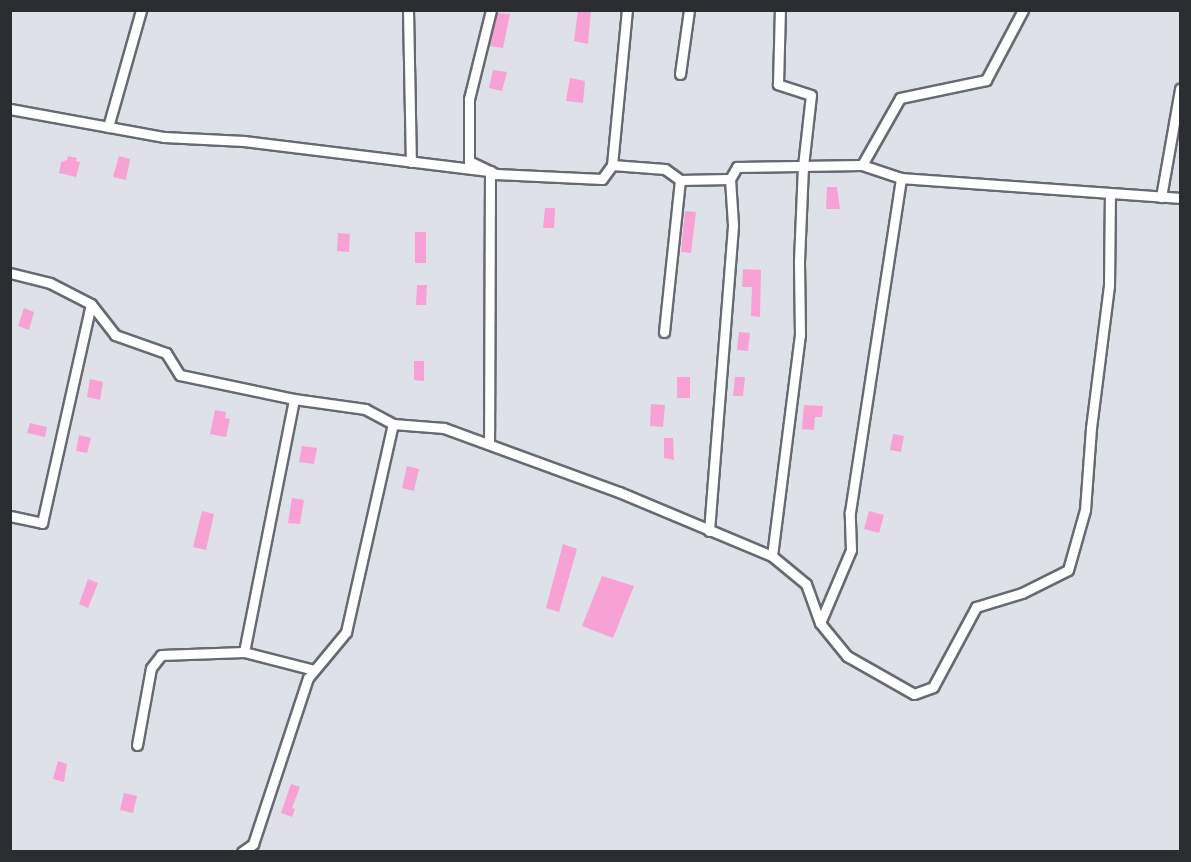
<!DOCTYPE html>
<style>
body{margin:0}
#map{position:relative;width:1191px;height:862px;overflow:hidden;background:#dee1e8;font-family:"DejaVu Sans",sans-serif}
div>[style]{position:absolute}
.building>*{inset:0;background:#f7a1d5}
.roads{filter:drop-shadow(2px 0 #676a70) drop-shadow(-2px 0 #676a70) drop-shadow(0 2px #676a70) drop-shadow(0 -2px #676a70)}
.street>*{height:9px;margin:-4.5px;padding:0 4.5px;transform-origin:4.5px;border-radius:4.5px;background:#fff}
span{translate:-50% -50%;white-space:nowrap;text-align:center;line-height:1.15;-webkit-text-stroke:6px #eceef6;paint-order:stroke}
.frame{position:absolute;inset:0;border:12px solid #2c2d30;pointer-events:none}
</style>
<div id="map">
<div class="building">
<i style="clip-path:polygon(578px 10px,591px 10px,588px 44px,574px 41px)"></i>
<i style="clip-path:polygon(497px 13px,510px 14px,503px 48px,489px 46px)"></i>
<i style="clip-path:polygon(493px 70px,507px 72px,502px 91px,489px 88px)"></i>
<i style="clip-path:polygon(570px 78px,585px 81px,583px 103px,566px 101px)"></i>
<i style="clip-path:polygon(68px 156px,77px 158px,76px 161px,80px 162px,76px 177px,59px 173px,61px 162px,67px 160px)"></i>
<i style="clip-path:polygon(119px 156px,130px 159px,126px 180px,113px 177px)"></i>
<i style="clip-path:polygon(827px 187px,837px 187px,840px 209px,826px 209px)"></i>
<i style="clip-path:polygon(545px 208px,555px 208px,554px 228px,543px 228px)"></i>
<i style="clip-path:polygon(685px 211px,696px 212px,691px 253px,681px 252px)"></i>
<i style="clip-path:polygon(415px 232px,426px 232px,426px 263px,415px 263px)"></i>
<i style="clip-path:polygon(338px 233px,350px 234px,349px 252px,337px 251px)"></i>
<i style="clip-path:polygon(743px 269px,761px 270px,760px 317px,751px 316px,752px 287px,742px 287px)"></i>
<i style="clip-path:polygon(417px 285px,427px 285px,426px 305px,416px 305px)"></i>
<i style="clip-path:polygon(24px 308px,34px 312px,29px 330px,18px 326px)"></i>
<i style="clip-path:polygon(739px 332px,750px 333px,748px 351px,737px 350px)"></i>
<i style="clip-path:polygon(414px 361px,424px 361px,424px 381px,414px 380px)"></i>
<i style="clip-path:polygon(677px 377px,690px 377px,690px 398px,677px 398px)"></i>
<i style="clip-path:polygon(735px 377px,745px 377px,743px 396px,733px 396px)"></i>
<i style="clip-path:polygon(90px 379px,103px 382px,100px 400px,87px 397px)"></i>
<i style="clip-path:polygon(651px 404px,665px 405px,663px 427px,650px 426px)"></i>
<i style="clip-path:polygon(804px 405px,823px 406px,822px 417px,815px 417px,814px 430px,802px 429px)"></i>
<i style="clip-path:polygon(215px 410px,226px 412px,225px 418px,230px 419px,226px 437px,210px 434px)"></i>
<i style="clip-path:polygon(30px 423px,47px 427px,45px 437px,27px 433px)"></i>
<i style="clip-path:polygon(893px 434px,904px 436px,901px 452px,890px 450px)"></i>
<i style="clip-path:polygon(79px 435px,91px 438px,87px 453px,76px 451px)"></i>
<i style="clip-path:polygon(664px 438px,673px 438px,674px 460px,664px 458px)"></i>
<i style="clip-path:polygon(302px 446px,317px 448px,314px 464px,299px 462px)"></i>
<i style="clip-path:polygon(407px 466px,419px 469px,414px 491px,402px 488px)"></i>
<i style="clip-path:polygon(292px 498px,304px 500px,300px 524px,288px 523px)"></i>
<i style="clip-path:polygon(202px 511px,214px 514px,206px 550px,193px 547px)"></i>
<i style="clip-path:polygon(869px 511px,884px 515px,879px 533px,864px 529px)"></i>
<i style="clip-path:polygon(563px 544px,577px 549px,559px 612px,546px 608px)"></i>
<i style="clip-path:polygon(602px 576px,634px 586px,613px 638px,582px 626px)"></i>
<i style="clip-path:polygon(88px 579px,98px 583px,88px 608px,79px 604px)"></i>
<i style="clip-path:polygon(58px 761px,67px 764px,64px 782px,53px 779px)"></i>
<i style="clip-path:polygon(291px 784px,300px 787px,292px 808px,295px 809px,292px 817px,281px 813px)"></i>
<i style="clip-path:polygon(124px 793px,137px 796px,133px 813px,120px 810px)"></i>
</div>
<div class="roads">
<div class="street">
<i style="left:408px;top:10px;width:152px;rotate:88.9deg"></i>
<i style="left:491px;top:10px;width:92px;rotate:103.9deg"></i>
<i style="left:469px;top:99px;width:62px;rotate:90deg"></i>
<i style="left:469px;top:161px;width:30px;rotate:26deg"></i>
<i style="left:496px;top:174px;width:106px;rotate:2.7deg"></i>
<i style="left:602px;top:179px;width:17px;rotate:-54deg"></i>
<i style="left:612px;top:165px;width:53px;rotate:4.3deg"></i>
<i style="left:665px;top:169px;width:19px;rotate:36deg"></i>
<i style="left:680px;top:180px;width:50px;rotate:-1.1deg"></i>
<i style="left:730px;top:179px;width:14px;rotate:-60deg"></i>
<i style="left:737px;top:167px;width:125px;rotate:-0.9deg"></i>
<i style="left:862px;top:165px;width:41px;rotate:18.4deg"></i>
<i style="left:901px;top:178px;width:280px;rotate:4.1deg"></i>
<i style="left:680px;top:74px;width:65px;rotate:-82deg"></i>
<i style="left:10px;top:109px;width:157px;rotate:10.3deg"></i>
<i style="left:164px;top:137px;width:80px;rotate:2.9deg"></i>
<i style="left:244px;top:141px;width:248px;rotate:7deg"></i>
<i style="left:490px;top:171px;width:272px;rotate:90.2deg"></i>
<i style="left:108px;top:127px;width:122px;rotate:-74.2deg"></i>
<i style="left:612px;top:165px;width:156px;rotate:-84.5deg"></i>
<i style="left:862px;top:165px;width:77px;rotate:-60.4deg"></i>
<i style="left:900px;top:98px;width:88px;rotate:-11.8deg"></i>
<i style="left:986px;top:80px;width:79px;rotate:-62.1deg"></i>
<i style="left:1161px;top:197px;width:110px;rotate:-80deg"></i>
<i style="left:10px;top:273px;width:41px;rotate:14deg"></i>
<i style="left:50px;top:283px;width:46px;rotate:27.1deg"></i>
<i style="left:91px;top:304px;width:39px;rotate:52deg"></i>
<i style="left:115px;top:335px;width:54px;rotate:19.4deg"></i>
<i style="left:166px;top:353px;width:26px;rotate:58deg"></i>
<i style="left:180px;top:375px;width:116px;rotate:11.9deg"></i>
<i style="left:294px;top:399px;width:72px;rotate:8deg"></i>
<i style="left:365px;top:409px;width:32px;rotate:28deg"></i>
<i style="left:393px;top:424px;width:51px;rotate:4.5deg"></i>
<i style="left:444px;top:428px;width:186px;rotate:20.1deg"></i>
<i style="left:619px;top:492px;width:166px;rotate:22.7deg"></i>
<i style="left:772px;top:556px;width:44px;rotate:39.5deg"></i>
<i style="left:806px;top:584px;width:41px;rotate:70.3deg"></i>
<i style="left:820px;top:623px;width:43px;rotate:50.7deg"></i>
<i style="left:847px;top:656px;width:77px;rotate:29.6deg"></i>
<i style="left:914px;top:694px;width:20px;rotate:-20deg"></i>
<i style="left:933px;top:687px;width:91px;rotate:-61.7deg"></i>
<i style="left:976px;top:607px;width:48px;rotate:-16.9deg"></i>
<i style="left:1022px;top:593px;width:51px;rotate:-26.6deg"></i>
<i style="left:1068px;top:570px;width:62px;rotate:-74.2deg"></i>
<i style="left:1085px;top:510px;width:82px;rotate:-85.8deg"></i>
<i style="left:1091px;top:428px;width:143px;rotate:-82.8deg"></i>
<i style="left:1109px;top:286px;width:93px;rotate:-89.4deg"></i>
<i style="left:664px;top:332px;width:153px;rotate:-84deg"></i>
<i style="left:10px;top:516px;width:33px;rotate:12deg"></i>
<i style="left:42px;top:523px;width:224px;rotate:-77.4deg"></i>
<i style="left:709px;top:531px;width:307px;rotate:-85.5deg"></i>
<i style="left:733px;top:225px;width:46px;rotate:-93.7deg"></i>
<i style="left:772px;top:556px;width:223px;rotate:-82.8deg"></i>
<i style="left:800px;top:335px;width:74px;rotate:-90.8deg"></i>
<i style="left:799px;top:261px;width:95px;rotate:-87.6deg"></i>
<i style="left:803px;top:166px;width:71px;rotate:-83.6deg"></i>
<i style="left:811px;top:95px;width:35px;rotate:-162deg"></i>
<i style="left:778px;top:84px;width:74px;rotate:-88.5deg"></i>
<i style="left:820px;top:623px;width:79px;rotate:-67deg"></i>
<i style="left:851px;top:550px;width:38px;rotate:-92deg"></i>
<i style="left:850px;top:512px;width:338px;rotate:-81.3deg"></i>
<i style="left:244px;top:652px;width:258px;rotate:-78.8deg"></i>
<i style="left:137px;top:745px;width:78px;rotate:-79.7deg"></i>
<i style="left:151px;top:668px;width:16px;rotate:-52deg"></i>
<i style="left:161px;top:655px;width:83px;rotate:-2.1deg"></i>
<i style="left:244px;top:652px;width:72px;rotate:14.4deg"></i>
<i style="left:242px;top:852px;width:14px;rotate:-36deg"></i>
<i style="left:253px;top:844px;width:175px;rotate:-71.7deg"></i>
<i style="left:308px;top:678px;width:60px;rotate:-50.4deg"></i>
<i style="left:346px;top:632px;width:213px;rotate:-77.3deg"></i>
</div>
</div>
<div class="frame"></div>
</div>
